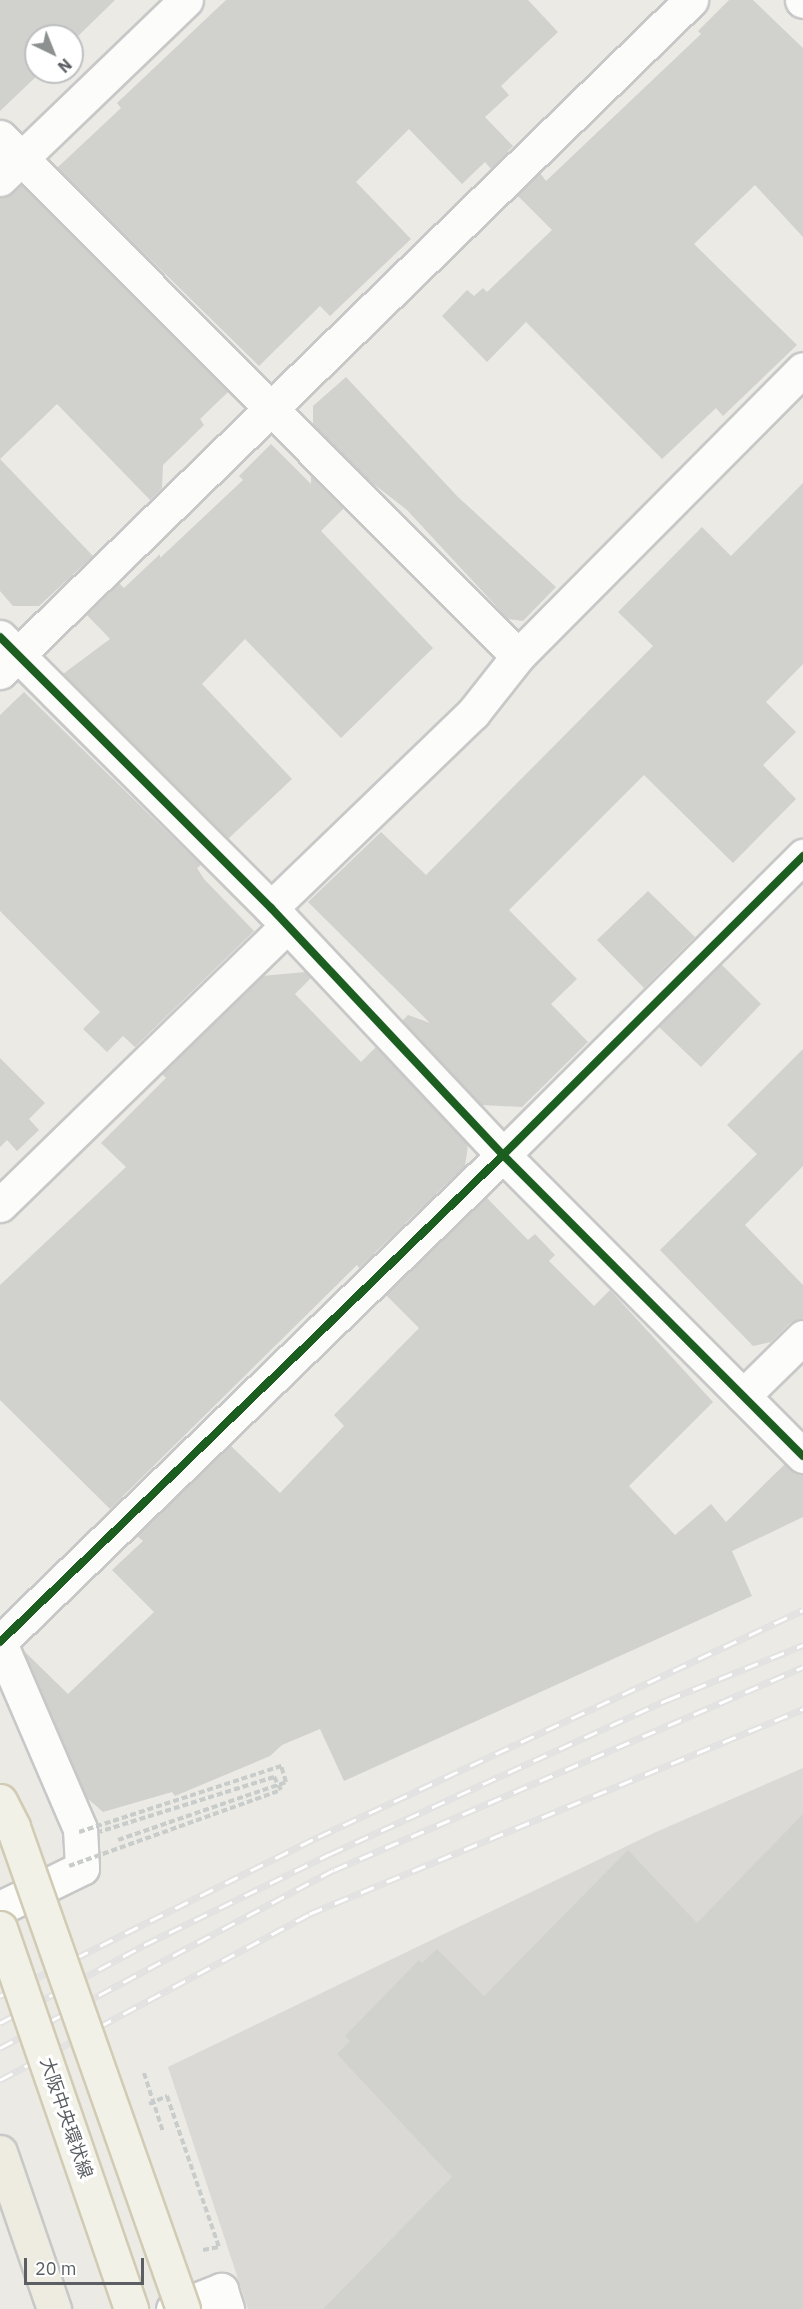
<!DOCTYPE html>
<meta charset="utf-8">
<style>
body{margin:0}
#map{position:relative;width:803px;height:2309px;overflow:hidden;background:#ebeae5;font-family:"IBM Plex Sans","Noto Sans JP",sans-serif}
div>[style]{position:absolute}
.industrial>*{inset:0;background:#dbd9d5}
.building>*{inset:0;background:#d1d1ce}
.path>*{height:4px;margin-top:-2px;transform-origin:0;background:repeating-linear-gradient(90deg,#c8ccca 0 6px,transparent 0 9px)}
.roads{filter:drop-shadow(2px 0 #c7c8c7) drop-shadow(-2px 0 #c7c8c7) drop-shadow(0 2px #c7c8c7) drop-shadow(0 -2px #c7c8c7)}
.street>*{height:33px;margin:-16.5px;padding:0 16.5px;transform-origin:16.5px;border-radius:16.5px;background:#fcfcfb}
.secondary>*{height:33px;margin:-16.5px;padding:0 16.5px;transform-origin:16.5px;border-radius:16.5px;background:#fcfcfb}
.highway>*{height:33px;margin:-16.5px;padding:0 16.5px;transform-origin:16.5px;border-radius:16.5px;background:#eeece1}
.rail>*{height:7px;margin-top:-3.5px;transform-origin:0;background:repeating-linear-gradient(90deg,#fff 0 14px,#e2e2e2 0 28px);box-sizing:border-box;border-block:2px solid #e2e2e2}
.path-bridge>*{height:4px;margin-top:-2px;transform-origin:0;background:repeating-linear-gradient(90deg,#c8ccca 0 6px,transparent 0 9px)}
.bridges{filter:drop-shadow(2px 0 #d2cbb4) drop-shadow(-2px 0 #d2cbb4) drop-shadow(0 2px #d2cbb4) drop-shadow(0 -2px #d2cbb4)}
.primary-bridge>*{height:33px;margin:-16.5px;padding:0 16.5px;transform-origin:16.5px;border-radius:16.5px;background:#f2f1e8}
.cycleway>*{height:8px;margin:-4px;padding:0 4px;transform-origin:4px;border-radius:4px;background:#1b5e20}
span{translate:-50% -50%;white-space:nowrap;text-align:center;line-height:1.15;-webkit-text-stroke:6px #fff;paint-order:stroke}
.street-label{font-size:18px;color:#5b5f63}
.north{position:absolute;left:24px;top:24px;width:60px;height:60px;box-sizing:border-box;background:#fff;border:2px solid #bdbfc1;border-radius:50%;rotate:137deg;font-size:16px;font-weight:700;line-height:24px;text-align:center;color:#5b5f63}
.north::after{content:'';display:block;margin:auto;width:21px;height:27px;background:#8d9090;clip-path:polygon(50% 0,100% 100%,50% 72%,0 100%)}
.scale{position:absolute;left:24px;top:2258px;width:120px;height:27px;box-sizing:border-box;border:3px solid #5b5f63;border-top:0;padding-left:8px;font-size:18px;line-height:21px;white-space:nowrap;color:#5b5f63;-webkit-text-stroke:4px #fff;paint-order:stroke}
</style>
<div id="map">
<div class="industrial">
<i style="clip-path:polygon(803px 1768px,803px 2309px,248px 2309px,168px 2067px,656px 1832px)"></i>
</div>
<div class="building">
<i style="clip-path:polygon(0 0,115px 0,72px 42px,72px 36px,36px 36px,36px 72px,41px 72px,0 111px)"></i>
<i style="clip-path:polygon(226px 0,528px 0,558px 32px,501px 86px,509px 95px,485px 117px,513px 146px,491px 169px,485px 162px,462px 184px,409px 129px,356px 182px,411px 239px,330px 316px,320px 306px,259px 366px,57px 168px,121px 108px,117px 103px)"></i>
<i style="clip-path:polygon(729px 0,753px 0,803px 48px,803px 237px,755px 185px,694px 244px,797px 345px,723px 416px,716px 408px,662px 459px,526px 322px,487px 362px,442px 316px,467px 290px,474px 296px,483px 288px,487px 292px,552px 230px,517px 195px,540px 173px,546px 181px,701px 34px,698px 31px)"></i>
<i style="clip-path:polygon(21px 185px,228px 392px,200px 419px,204px 425px,163px 465px,162px 488px,150px 500px,57px 404px,0 459px,93px 556px,39px 606px,13px 606px,0 591px,0 197px)"></i>
<i style="clip-path:polygon(346px 377px,457px 496px,556px 587px,523px 621px,508px 619px,407px 510px,371px 482px,313px 424px,313px 406px)"></i>
<i style="clip-path:polygon(271px 444px,311px 484px,311px 475px,344px 508px,321px 531px,433px 648px,341px 738px,245px 639px,202px 684px,292px 779px,228px 839px,63px 674px,110px 639px,86px 614px,119px 583px,124px 588px,160px 554px,160px 558px,243px 480px,239px 476px)"></i>
<i style="clip-path:polygon(803px 483px,803px 664px,766px 702px,796px 732px,763px 765px,796px 799px,733px 863px,644px 775px,509px 910px,577px 979px,551px 1004px,588px 1042px,522px 1107px,481px 1105px,402px 1021px,408px 1015px,430px 1023px,308px 902px,381px 832px,426px 875px,653px 646px,618px 612px,702px 527px,731px 556px)"></i>
<i style="clip-path:polygon(24px 692px,201px 865px,197px 868px,204px 879px,254px 931px,135px 1047px,123px 1036px,107px 1052px,83px 1029px,100px 1012px,0 911px,0 715px)"></i>
<i style="clip-path:polygon(648px 891px,695px 937px,644px 988px,597px 940px)"></i>
<i style="clip-path:polygon(721px 964px,761px 1004px,701px 1067px,659px 1027px)"></i>
<i style="clip-path:polygon(305px 972px,311px 978px,295px 994px,361px 1062px,376px 1047px,468px 1145px,465px 1166px,359px 1268px,357px 1265px,110px 1509px,0 1400px,0 1285px,126px 1167px,101px 1143px,166px 1078px,162px 1074px,262px 976px)"></i>
<i style="clip-path:polygon(803px 1049px,803px 1166px,745px 1225px,803px 1285px,803px 1319px,790px 1323px,771px 1342px,753px 1346px,660px 1250px,757px 1154px,727px 1125px)"></i>
<i style="clip-path:polygon(0 1058px,45px 1103px,29px 1119px,39px 1130px,17px 1151px,7px 1140px,0 1147px)"></i>
<i style="clip-path:polygon(486px 1197px,528px 1240px,535px 1234px,555px 1255px,549px 1261px,594px 1306px,610px 1290px,713px 1402px,629px 1486px,675px 1535px,711px 1504px,726px 1522px,785px 1464px,803px 1474px,803px 1517px,732px 1551px,752px 1596px,344px 1781px,320px 1729px,282px 1745px,270px 1756px,175px 1796px,172px 1792px,103px 1812px,87px 1798px,24px 1651px,68px 1694px,154px 1612px,112px 1570px,143px 1541px,137px 1536px,230px 1445px,280px 1493px,344px 1426px,334px 1415px,419px 1328px,386px 1295px)"></i>
<i style="clip-path:polygon(803px 1814px,803px 2309px,323px 2309px,452px 2177px,337px 2054px,350px 2041px,345px 2036px,419px 1960px,422px 1963px,437px 1949px,484px 1996px,628px 1850px,697px 1923px)"></i>
</div>
<div class="path">
<i style="left:118px;top:1840px;width:178px;rotate:-19deg"></i>
<i style="left:286px;top:1782px;width:17px;rotate:-107deg"></i>
<i style="left:149px;top:2104px;width:20px;rotate:-24deg"></i>
<i style="left:167px;top:2096px;width:160px;rotate:71deg"></i>
</div>
<div class="roads">
<div class="street">
<i style="left:0;top:137px;width:733px;rotate:45.06deg"></i>
<i style="left:0;top:179px;width:258px;rotate:-43.9deg"></i>
<i style="left:0;top:637px;width:383px;rotate:45deg"></i>
<i style="left:271px;top:908px;width:339px;rotate:46.8deg"></i>
<i style="left:503px;top:1155px;width:425px;rotate:45.1deg"></i>
<i style="left:0;top:672px;width:964px;rotate:-44.2deg"></i>
<i style="left:271px;top:908px;width:281px;rotate:-44deg"></i>
<i style="left:473px;top:713px;width:73px;rotate:-51.7deg"></i>
<i style="left:518px;top:656px;width:404px;rotate:-45.2deg"></i>
<i style="left:0;top:1205px;width:400px;rotate:-44.2deg"></i>
<i style="left:743px;top:1396px;width:84px;rotate:-44.5deg"></i>
<i style="left:0;top:1642px;width:700px;rotate:-44.07deg"></i>
<i style="left:503px;top:1155px;width:424px;rotate:-44.9deg"></i>
<i style="left:0;top:1643px;width:202px;rotate:66.7deg"></i>
<i style="left:80px;top:1829px;width:39px;rotate:87deg"></i>
<i style="left:82px;top:1868px;width:91px;rotate:154deg"></i>
<i style="left:173px;top:2309px;width:52px;rotate:-21.6deg"></i>
<i style="left:221px;top:2290px;width:20px;rotate:72deg"></i>
</div>
<div class="secondary">
<i style="left:802px;top:0;width:1px;rotate:45deg"></i>
</div>
<div class="highway">
<i style="left:0;top:2152px;width:166px;rotate:71deg"></i>
</div>
</div>
<div class="rail">
<i style="left:0;top:1996px;width:356px;rotate:-26.6deg"></i>
<i style="left:318px;top:1837px;width:535px;rotate:-25.08deg"></i>
<i style="left:0;top:2023px;width:164px;rotate:-28.4deg"></i>
<i style="left:144px;top:1945px;width:207px;rotate:-26.1deg"></i>
<i style="left:330px;top:1854px;width:371px;rotate:-24.6deg"></i>
<i style="left:667px;top:1700px;width:147px;rotate:-22deg"></i>
<i style="left:0;top:2048px;width:378px;rotate:-28.1deg"></i>
<i style="left:334px;top:1870px;width:511px;rotate:-23.4deg"></i>
<i style="left:0;top:2080px;width:351px;rotate:-28.2deg"></i>
<i style="left:309px;top:1914px;width:535px;rotate:-22.54deg"></i>
</div>
<div class="path-bridge">
<i style="left:79px;top:1832px;width:213px;rotate:-18.1deg"></i>
<i style="left:69px;top:1866px;width:225px;rotate:-19.7deg"></i>
<i style="left:281px;top:1790px;width:15px;rotate:-118deg"></i>
<i style="left:274px;top:1777px;width:183px;rotate:162.6deg"></i>
<i style="left:144px;top:2073px;width:62px;rotate:72.1deg"></i>
<i style="left:203px;top:2250px;width:16px;rotate:-11deg"></i>
</div>
<div class="bridges">
<div class="primary-bridge">
<i style="left:0;top:1801px;width:29px;rotate:63deg"></i>
<i style="left:13px;top:1827px;width:511px;rotate:70.57deg"></i>
<i style="left:0;top:1928px;width:403px;rotate:71deg"></i>
</div>
</div>
<div class="cycleway">
<i style="left:0;top:637px;width:383px;rotate:45deg"></i>
<i style="left:271px;top:908px;width:339px;rotate:46.8deg"></i>
<i style="left:503px;top:1155px;width:425px;rotate:45.1deg"></i>
<i style="left:0;top:1642px;width:700px;rotate:-44.07deg"></i>
<i style="left:503px;top:1155px;width:424px;rotate:-44.9deg"></i>
</div>
<div class="street-label">
<span style="left:66px;top:2118px;rotate:71deg">大阪中央環状線</span>
</div>
<div class="north">N</div>
<div class="scale">20 m</div>
</div>
